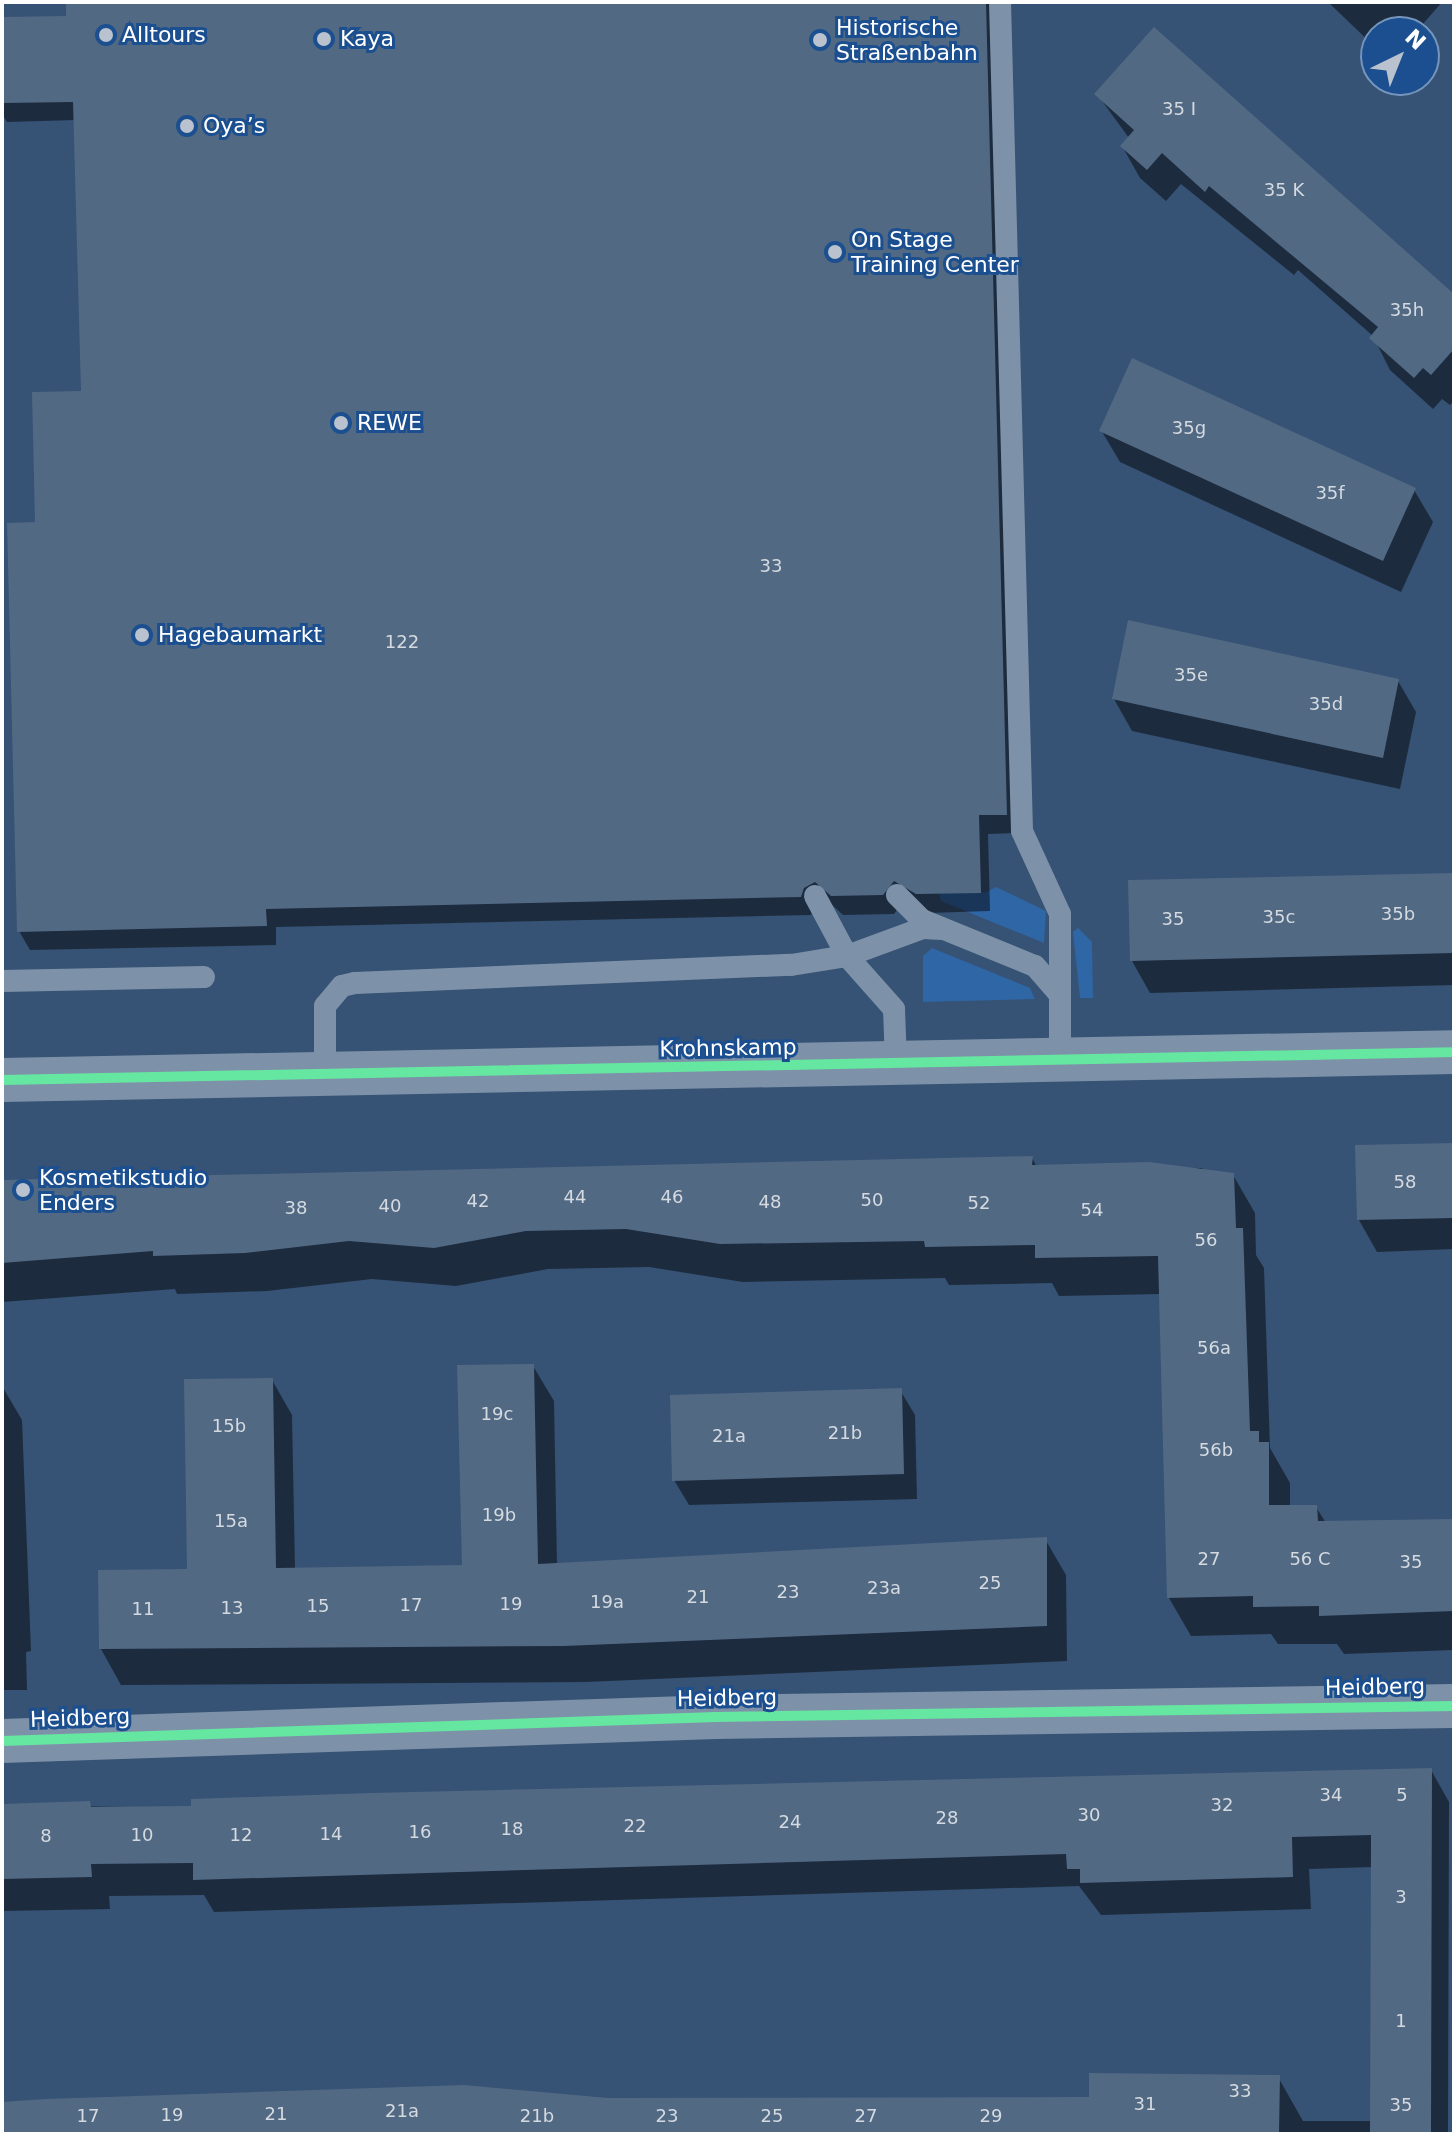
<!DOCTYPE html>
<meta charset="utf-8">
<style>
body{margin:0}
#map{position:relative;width:1456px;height:2136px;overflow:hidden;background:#365274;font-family:"DejaVu Sans",sans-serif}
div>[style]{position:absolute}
.green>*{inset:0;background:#2f66a5}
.shadow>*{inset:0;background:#0007}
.building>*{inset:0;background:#526984}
.service>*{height:22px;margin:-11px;padding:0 11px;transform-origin:11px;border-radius:11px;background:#7d92a8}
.minor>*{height:44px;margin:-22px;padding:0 22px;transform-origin:22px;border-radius:22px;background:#7d92a8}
.cycleway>*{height:10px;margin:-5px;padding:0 5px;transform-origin:5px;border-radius:5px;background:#66e7a1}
.dots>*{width:22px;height:22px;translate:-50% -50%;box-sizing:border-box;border:4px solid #1b4f8f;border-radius:50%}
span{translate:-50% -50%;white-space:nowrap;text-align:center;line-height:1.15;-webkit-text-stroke:6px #1b4f8f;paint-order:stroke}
.number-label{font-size:18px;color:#d4dae0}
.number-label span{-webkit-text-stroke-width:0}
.poi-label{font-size:22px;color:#fff}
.left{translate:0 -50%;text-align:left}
.street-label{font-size:22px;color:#fff}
.frame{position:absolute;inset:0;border:4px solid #fff;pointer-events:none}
.north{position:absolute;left:1360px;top:16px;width:80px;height:80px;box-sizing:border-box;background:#1b4f8f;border:2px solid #7695bc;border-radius:50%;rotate:43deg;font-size:22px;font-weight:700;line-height:32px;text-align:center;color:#fff}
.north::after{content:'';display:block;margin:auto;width:28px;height:36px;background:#b9c2ce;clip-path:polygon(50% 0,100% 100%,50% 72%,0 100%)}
</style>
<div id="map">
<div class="green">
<i style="clip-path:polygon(996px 887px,1046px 911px,1044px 943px,941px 901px,939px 893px,987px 892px)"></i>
<i style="clip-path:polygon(1078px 928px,1092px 942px,1093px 998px,1080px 998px,1073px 932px)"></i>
<i style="clip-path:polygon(932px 948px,1030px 988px,1035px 999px,923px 1002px,923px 956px)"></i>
</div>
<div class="shadow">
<i style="clip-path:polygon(68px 2px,992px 2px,1016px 833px,988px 834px,990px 911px,928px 913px,905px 899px,894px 914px,843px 915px,827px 900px,814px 907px,811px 915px,276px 927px,276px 945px,30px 950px,19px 931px,37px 524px,83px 393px,76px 120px,7px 122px,2px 114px,2px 19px,69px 18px)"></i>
<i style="clip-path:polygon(1328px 2px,1442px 2px,1416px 32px,1376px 32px,1376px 48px)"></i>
<i style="clip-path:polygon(1097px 94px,1454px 297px,1454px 401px,1450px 405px,1442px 399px,1433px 409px,1390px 370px,1373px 336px,1298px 270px,1294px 275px,1181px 184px,1166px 201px,1140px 178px,1122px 146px,1129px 138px)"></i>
<i style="clip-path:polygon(1101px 430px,1414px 490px,1433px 522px,1401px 592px,1120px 462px)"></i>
<i style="clip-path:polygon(1398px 681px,1416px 712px,1400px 789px,1132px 731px,1114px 699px)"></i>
<i style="clip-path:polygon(1454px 874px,1454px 985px,1150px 993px,1132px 961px)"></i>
<i style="clip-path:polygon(1454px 1145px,1454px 1249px,1377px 1252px,1359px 1220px)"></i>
<i style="clip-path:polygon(1032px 1158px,1037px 1167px,1202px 1168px,1206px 1175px,1233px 1175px,1255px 1213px,1256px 1255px,1264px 1268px,1270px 1448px,1290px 1483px,1290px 1507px,1316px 1507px,1326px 1523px,1454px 1521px,1454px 1650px,1344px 1654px,1337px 1644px,1278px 1644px,1271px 1634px,1191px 1636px,1169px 1598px,1161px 1294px,1059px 1296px,1052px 1283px,949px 1285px,945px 1278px,743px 1282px,649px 1267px,548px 1269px,456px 1286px,372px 1279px,267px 1291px,177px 1294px,175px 1289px,2px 1302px,2px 1183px)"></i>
<i style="clip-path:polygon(533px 1366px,554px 1401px,557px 1565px,1045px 1539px,1066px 1575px,1067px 1661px,586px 1682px,121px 1685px,101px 1649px,189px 1571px,272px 1380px,292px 1415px,295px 1569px,464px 1567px)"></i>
<i style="clip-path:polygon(2px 1386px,22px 1420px,31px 1651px,26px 1652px,27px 1690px,2px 1690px)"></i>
<i style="clip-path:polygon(900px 1390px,915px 1415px,917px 1499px,689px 1505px,674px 1480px)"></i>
<i style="clip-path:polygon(1431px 1770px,1449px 1802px,1448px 2134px,2px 2134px,2px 2104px,1091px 2099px,1278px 2077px,1303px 2121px,1372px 2121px,1373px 1867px,1309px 1869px,1311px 1909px,1101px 1915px,1079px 1886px,214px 1912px,204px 1895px,109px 1896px,110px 1909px,2px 1911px,2px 1805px,193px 1808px)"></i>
</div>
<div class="building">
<i style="clip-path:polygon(66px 2px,986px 2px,1007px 815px,979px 815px,981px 893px,916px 894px,894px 881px,883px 895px,831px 896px,815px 882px,804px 888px,801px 897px,266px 909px,267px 926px,17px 932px,7px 523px,35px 522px,32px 392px,81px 391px,73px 102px,2px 103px,2px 17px,66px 16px)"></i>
<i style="clip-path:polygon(1154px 27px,1454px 294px,1454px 349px,1431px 375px,1423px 368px,1414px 378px,1369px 338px,1378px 327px,1209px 186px,1205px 192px,1162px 153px,1147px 170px,1120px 146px,1134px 130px,1094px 94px)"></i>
<i style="clip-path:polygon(1132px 358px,1416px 488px,1383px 561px,1099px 431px)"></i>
<i style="clip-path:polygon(1128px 620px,1399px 679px,1383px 758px,1112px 699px)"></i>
<i style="clip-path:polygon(1454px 873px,1454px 953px,1130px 961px,1128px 880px)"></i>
<i style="clip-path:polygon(1454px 1143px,1454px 1218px,1357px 1220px,1355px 1145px)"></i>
<i style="clip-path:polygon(1033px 1156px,1032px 1165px,1149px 1162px,1234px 1173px,1236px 1228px,1243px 1228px,1250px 1431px,1259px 1431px,1259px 1442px,1269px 1442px,1269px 1505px,1317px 1505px,1318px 1521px,1454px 1519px,1454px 1611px,1319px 1616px,1319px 1606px,1253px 1607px,1253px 1596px,1167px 1598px,1158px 1256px,1035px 1258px,1035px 1245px,925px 1247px,924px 1241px,720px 1244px,626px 1229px,526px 1231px,434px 1248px,349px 1241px,245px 1253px,153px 1256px,153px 1251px,2px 1263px,2px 1180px)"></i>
<i style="clip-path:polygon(534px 1364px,538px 1564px,1047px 1537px,1047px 1626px,564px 1646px,99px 1649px,98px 1570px,187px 1569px,184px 1379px,273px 1378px,276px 1568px,462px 1565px,457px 1365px)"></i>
<i style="clip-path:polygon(902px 1388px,904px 1474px,672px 1481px,670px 1395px)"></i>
<i style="clip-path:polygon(1432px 1768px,1431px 2134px,1370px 2134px,1371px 1835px,1292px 1837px,1293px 1877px,1080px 1883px,1080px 1869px,1067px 1869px,1066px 1854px,193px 1880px,193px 1863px,91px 1864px,92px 1877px,2px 1879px,2px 1804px,90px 1801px,91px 1807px,191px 1806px,191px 1799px,371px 1793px)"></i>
<i style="clip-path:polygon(1089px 2073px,1280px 2075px,1279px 2134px,2px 2134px,2px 2102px,46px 2099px,464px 2085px,608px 2098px,1089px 2097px)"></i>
</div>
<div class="service">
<i style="left:1000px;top:2px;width:829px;rotate:88.48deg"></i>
<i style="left:1022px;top:831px;width:91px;rotate:65.4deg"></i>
<i style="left:1060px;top:914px;width:147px;rotate:90deg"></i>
<i style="left:897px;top:895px;width:35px;rotate:45deg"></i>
<i style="left:922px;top:920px;width:122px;rotate:22.2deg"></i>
<i style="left:1035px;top:966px;width:35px;rotate:49deg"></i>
<i style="left:815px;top:896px;width:68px;rotate:61.9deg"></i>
<i style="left:847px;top:956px;width:71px;rotate:48.4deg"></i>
<i style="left:894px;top:1009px;width:55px;rotate:87.9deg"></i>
<i style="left:2px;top:981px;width:202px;rotate:-1.1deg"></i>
<i style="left:325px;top:1075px;width:69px;rotate:-90deg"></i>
<i style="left:325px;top:1006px;width:26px;rotate:-50deg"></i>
<i style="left:342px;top:986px;width:13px;rotate:-13deg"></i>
<i style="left:355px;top:983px;width:436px;rotate:-2.4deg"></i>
<i style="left:791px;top:965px;width:57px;rotate:-9.1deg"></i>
<i style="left:847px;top:956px;width:81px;rotate:-20.2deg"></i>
<i style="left:923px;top:928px;width:19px;rotate:3deg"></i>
</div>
<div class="minor">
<i style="left:2px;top:1080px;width:1452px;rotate:-1.1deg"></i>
<i style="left:2px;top:1741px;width:714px;rotate:-1.93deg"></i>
<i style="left:716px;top:1717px;width:738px;rotate:-0.85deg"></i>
</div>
<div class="cycleway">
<i style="left:2px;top:1080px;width:1452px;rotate:-1.1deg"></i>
<i style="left:2px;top:1741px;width:714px;rotate:-1.93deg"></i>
<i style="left:716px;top:1717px;width:738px;rotate:-0.85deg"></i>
</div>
<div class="dots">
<i style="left:106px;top:35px;background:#b9c2ce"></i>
<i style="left:324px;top:39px;background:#b9c2ce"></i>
<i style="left:820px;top:40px;background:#b9c2ce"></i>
<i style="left:187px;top:126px;background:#b9c2ce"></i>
<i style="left:835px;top:252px;background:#b9c2ce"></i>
<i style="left:341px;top:423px;background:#b9c2ce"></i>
<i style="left:142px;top:635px;background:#b9c2ce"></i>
<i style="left:23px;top:1190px;background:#b9c2ce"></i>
</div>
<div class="number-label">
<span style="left:1179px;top:109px">35 I</span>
<span style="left:1284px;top:190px">35 K</span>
<span style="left:1407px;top:310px">35h</span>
<span style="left:1189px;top:428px">35g</span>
<span style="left:1330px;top:493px">35f</span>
<span style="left:771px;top:566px">33</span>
<span style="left:402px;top:642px">122</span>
<span style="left:1191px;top:675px">35e</span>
<span style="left:1326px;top:704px">35d</span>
<span style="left:1398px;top:914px">35b</span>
<span style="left:1279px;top:917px">35c</span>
<span style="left:1173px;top:919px">35</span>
<span style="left:1405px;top:1182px">58</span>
<span style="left:575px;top:1197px">44</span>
<span style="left:672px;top:1197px">46</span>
<span style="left:872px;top:1200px">50</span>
<span style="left:478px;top:1201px">42</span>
<span style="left:770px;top:1202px">48</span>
<span style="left:979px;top:1203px">52</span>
<span style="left:390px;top:1206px">40</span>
<span style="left:296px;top:1208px">38</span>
<span style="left:1092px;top:1210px">54</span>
<span style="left:1206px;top:1240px">56</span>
<span style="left:1214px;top:1348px">56a</span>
<span style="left:497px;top:1414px">19c</span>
<span style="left:229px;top:1426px">15b</span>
<span style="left:845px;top:1433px">21b</span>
<span style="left:729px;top:1436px">21a</span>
<span style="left:1216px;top:1450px">56b</span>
<span style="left:499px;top:1515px">19b</span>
<span style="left:231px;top:1521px">15a</span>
<span style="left:1209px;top:1559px">27</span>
<span style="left:1310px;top:1559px">56 C</span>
<span style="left:1411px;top:1562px">35</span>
<span style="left:990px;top:1583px">25</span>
<span style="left:884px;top:1588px">23a</span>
<span style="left:788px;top:1592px">23</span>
<span style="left:698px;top:1597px">21</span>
<span style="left:607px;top:1602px">19a</span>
<span style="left:511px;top:1604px">19</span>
<span style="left:411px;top:1605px">17</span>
<span style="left:318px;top:1606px">15</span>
<span style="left:232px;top:1608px">13</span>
<span style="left:143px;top:1609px">11</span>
<span style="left:1331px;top:1795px">34</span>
<span style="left:1402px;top:1795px">5</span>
<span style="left:1222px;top:1805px">32</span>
<span style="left:1089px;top:1815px">30</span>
<span style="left:947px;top:1818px">28</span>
<span style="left:790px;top:1822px">24</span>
<span style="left:635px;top:1826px">22</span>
<span style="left:512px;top:1829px">18</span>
<span style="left:420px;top:1832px">16</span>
<span style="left:331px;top:1834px">14</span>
<span style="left:142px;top:1835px">10</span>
<span style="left:241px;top:1835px">12</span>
<span style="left:46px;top:1836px">8</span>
<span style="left:1401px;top:1897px">3</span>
<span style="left:1401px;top:2021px">1</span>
<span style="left:1240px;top:2091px">33</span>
<span style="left:1145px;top:2104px">31</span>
<span style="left:1401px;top:2105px">35</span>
<span style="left:402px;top:2111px">21a</span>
<span style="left:276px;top:2114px">21</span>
<span style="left:172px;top:2115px">19</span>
<span style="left:88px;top:2116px">17</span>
<span style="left:537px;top:2116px">21b</span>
<span style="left:667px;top:2116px">23</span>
<span style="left:772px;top:2116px">25</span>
<span style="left:866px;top:2116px">27</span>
<span style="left:991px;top:2116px">29</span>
</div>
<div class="poi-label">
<span class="left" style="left:836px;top:40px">Historische<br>Straßenbahn</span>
<span class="left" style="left:122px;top:35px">Alltours</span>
<span class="left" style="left:340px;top:39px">Kaya</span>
<span class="left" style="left:203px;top:126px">Oya’s</span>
<span class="left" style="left:851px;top:252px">On Stage<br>Training Center</span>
<span class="left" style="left:357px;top:423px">REWE</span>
<span class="left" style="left:158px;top:635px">Hagebaumarkt</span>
<span class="left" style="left:39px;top:1190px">Kosmetikstudio<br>Enders</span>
</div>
<div class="street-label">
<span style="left:728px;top:1048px;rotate:-1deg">Krohnskamp</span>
<span style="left:1375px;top:1687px;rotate:-1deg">Heidberg</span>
<span style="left:727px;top:1698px;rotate:-1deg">Heidberg</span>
<span style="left:80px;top:1718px;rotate:-2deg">Heidberg</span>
</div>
<div class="frame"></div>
<div class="north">N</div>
</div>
